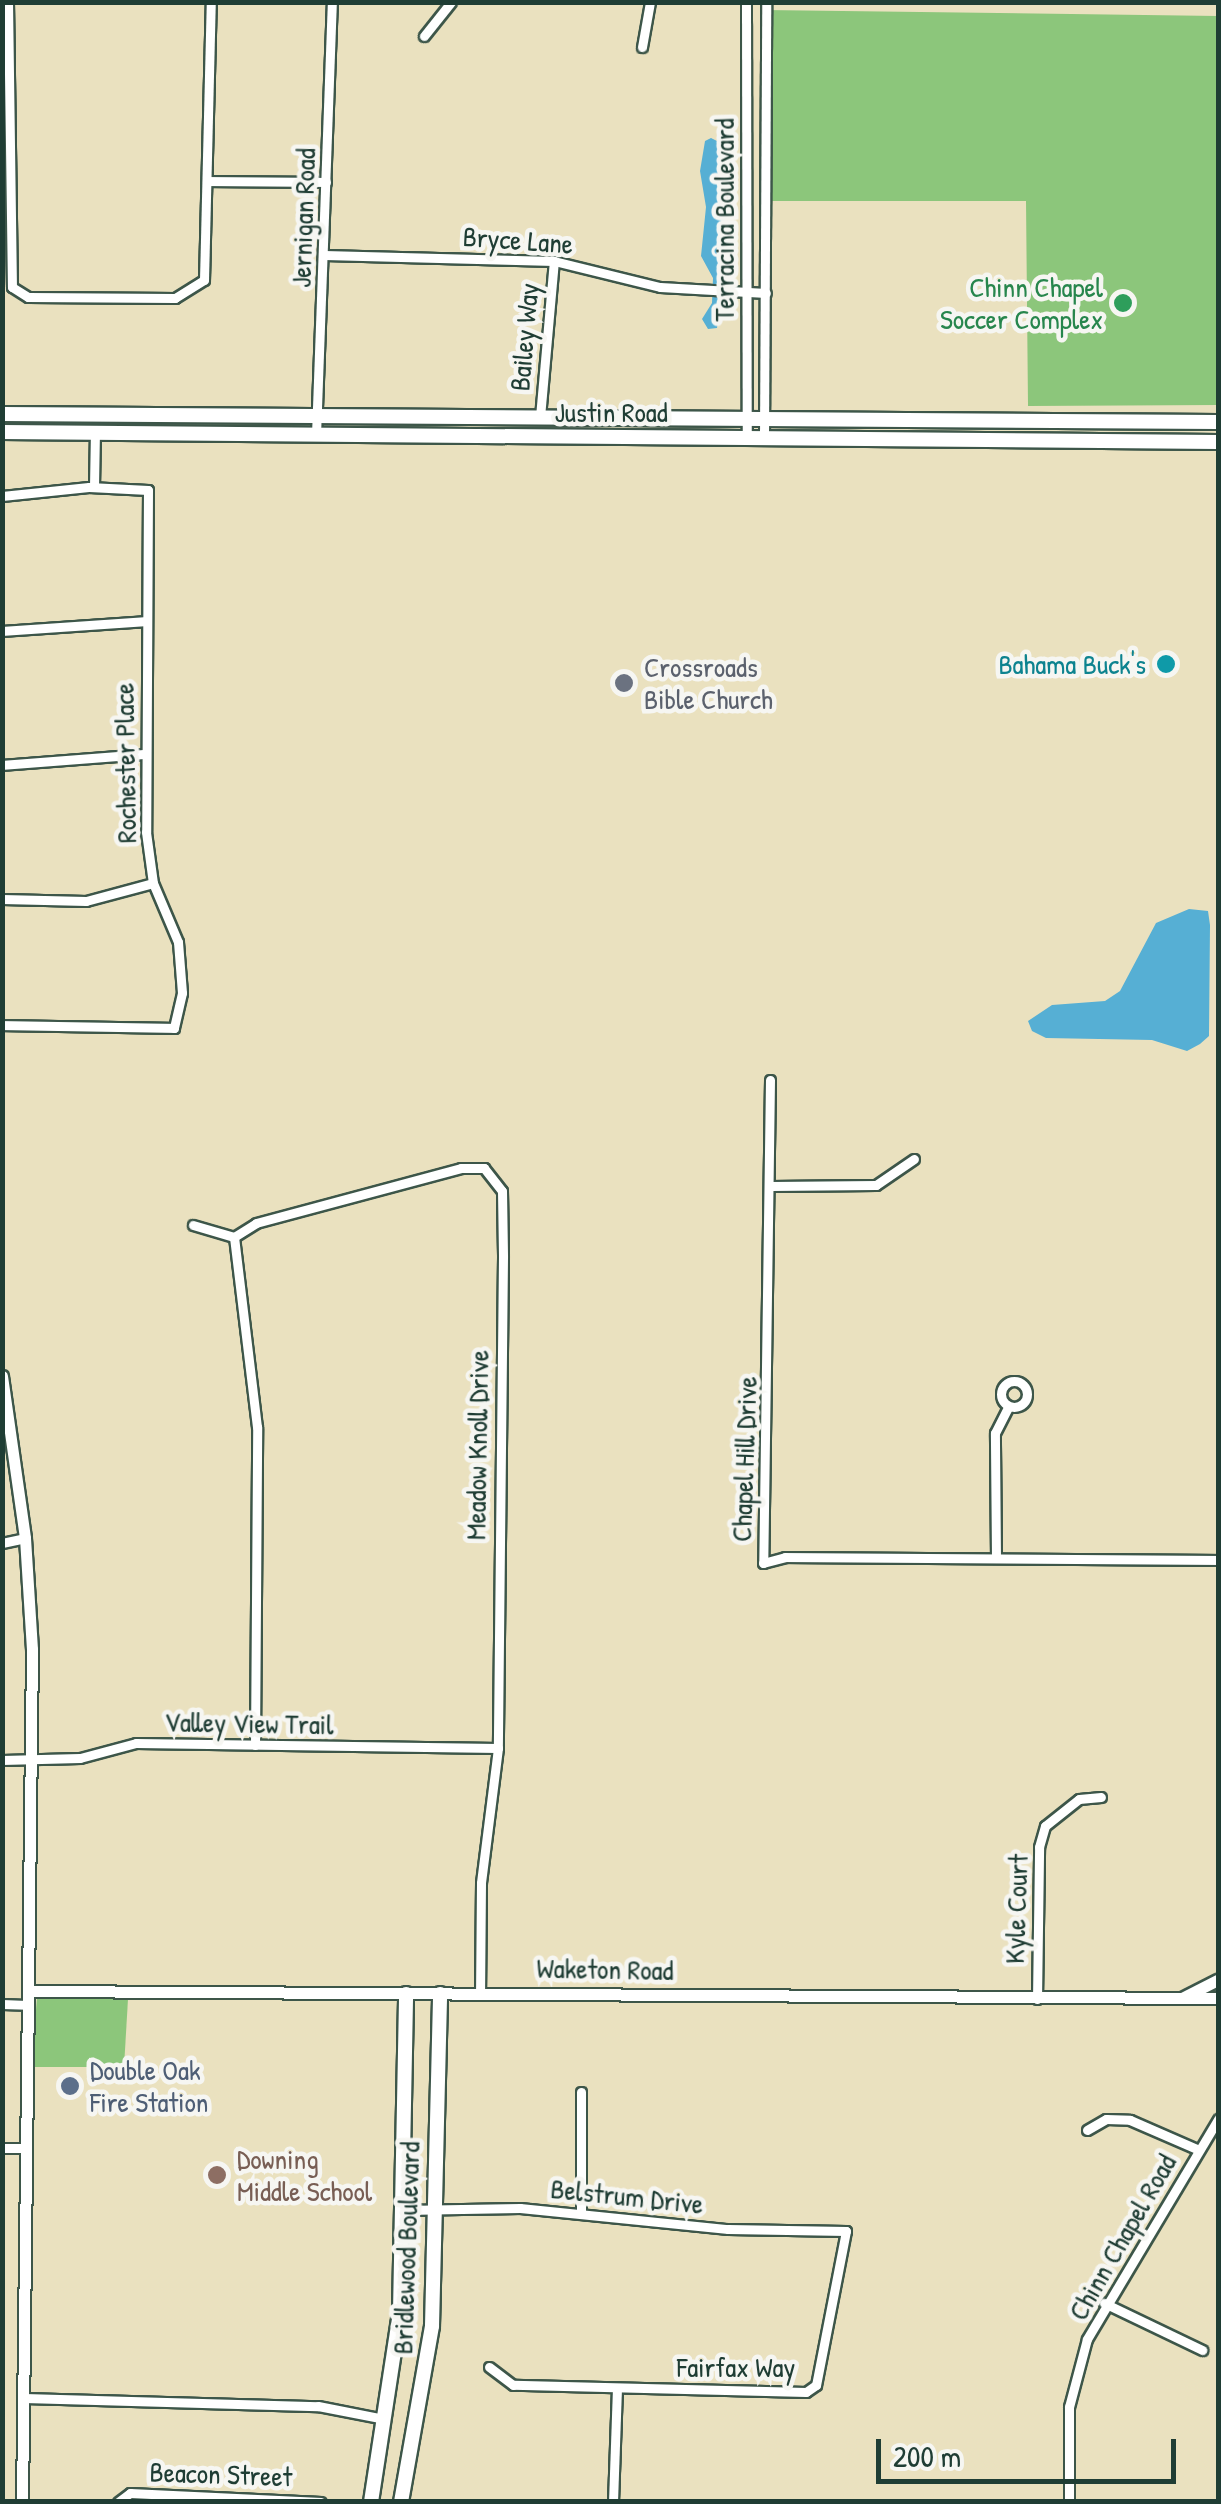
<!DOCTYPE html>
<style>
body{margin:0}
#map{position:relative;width:1221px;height:2504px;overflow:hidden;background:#eae1bf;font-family:"Patrick Hand",sans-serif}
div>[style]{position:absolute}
.green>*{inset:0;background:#8cc67b}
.water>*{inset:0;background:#56afd4}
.roads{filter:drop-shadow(2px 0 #3d5649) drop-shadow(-2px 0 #3d5649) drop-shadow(0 2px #3d5649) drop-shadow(0 -2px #3d5649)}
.minor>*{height:9px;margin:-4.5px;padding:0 4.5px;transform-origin:4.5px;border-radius:4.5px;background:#fff}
.minor>.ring{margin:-4.5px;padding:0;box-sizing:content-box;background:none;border:9px solid #fff;border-radius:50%}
.tertiary>*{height:11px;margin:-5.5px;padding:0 5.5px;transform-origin:5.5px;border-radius:5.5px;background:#fff}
.secondary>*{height:14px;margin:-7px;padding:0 7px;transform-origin:7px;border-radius:7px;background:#fff}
.dots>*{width:28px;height:28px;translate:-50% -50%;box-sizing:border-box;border:5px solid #f6f6f2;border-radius:50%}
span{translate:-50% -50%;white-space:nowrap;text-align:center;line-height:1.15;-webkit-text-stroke:9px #f6f6f2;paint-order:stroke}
.street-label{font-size:28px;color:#1f3d34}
.leisure-label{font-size:28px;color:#27864d}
.right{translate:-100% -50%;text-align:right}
.culture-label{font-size:28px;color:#0d838f}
.worship-label{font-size:28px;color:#5b616d}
.left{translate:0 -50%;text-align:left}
.service-label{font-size:28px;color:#4e5e75}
.education-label{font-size:28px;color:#785e54}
.frame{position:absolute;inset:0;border:5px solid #1f3d34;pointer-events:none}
.scale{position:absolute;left:876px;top:2439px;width:300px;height:45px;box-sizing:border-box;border:5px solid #1f3d34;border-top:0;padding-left:12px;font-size:30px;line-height:35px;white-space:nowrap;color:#1f3d34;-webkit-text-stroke:8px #f6f6f2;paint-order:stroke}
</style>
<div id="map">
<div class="green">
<i style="clip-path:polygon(764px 10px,1218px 16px,1218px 405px,1028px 406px,1026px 201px,763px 201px)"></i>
<i style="clip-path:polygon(37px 1998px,128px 1999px,124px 2067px,31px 2067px)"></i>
</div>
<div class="water">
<i style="clip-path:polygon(711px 138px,721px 143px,726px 265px,717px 328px,708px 329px,702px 319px,712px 303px,713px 278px,701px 256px,706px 207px,700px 171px,705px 141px)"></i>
<i style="clip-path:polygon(1189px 909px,1208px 911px,1210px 925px,1209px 1036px,1200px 1044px,1187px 1051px,1152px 1040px,1046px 1038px,1032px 1031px,1028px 1021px,1052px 1005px,1105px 1001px,1120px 991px,1156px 923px)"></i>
</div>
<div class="roads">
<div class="minor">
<i style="left:8px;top:2px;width:285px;rotate:89.2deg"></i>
<i style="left:12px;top:287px;width:19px;rotate:32deg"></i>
<i style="left:28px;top:297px;width:147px;rotate:0.4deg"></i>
<i style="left:175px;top:298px;width:34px;rotate:-32deg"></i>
<i style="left:204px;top:280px;width:278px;rotate:-88.6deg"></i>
<i style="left:746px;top:2px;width:436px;rotate:89.9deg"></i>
<i style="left:424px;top:36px;width:43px;rotate:-51.5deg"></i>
<i style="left:642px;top:47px;width:46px;rotate:-79.9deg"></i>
<i style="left:207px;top:181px;width:119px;rotate:0.5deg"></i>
<i style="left:324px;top:255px;width:230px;rotate:1.5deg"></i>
<i style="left:554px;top:261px;width:109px;rotate:13.8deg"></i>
<i style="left:660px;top:287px;width:106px;rotate:3.2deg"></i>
<i style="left:540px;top:417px;width:157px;rotate:-84.9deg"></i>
<i style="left:316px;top:435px;width:433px;rotate:-87.9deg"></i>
<i style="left:764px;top:438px;width:436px;rotate:-89.7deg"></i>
<i style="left:94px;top:487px;width:55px;rotate:-89deg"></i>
<i style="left:2px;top:496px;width:87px;rotate:-5.9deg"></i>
<i style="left:89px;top:487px;width:59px;rotate:2.9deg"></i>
<i style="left:148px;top:490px;width:342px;rotate:90.3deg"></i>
<i style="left:146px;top:832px;width:51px;rotate:82.2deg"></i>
<i style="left:153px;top:883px;width:64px;rotate:67deg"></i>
<i style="left:178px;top:942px;width:51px;rotate:85.5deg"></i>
<i style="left:182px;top:993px;width:36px;rotate:103deg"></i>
<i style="left:174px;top:1028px;width:172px;rotate:-179deg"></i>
<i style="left:2px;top:631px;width:145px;rotate:-3.9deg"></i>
<i style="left:2px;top:765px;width:144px;rotate:-4.4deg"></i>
<i style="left:2px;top:899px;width:84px;rotate:1.4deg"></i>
<i style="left:86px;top:901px;width:69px;rotate:-15deg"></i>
<i style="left:770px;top:1080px;width:483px;rotate:90.8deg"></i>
<i style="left:763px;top:1563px;width:23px;rotate:-15deg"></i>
<i style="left:785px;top:1557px;width:433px;rotate:0.4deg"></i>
<i style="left:771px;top:1186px;width:105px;rotate:-0.5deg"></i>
<i style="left:876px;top:1185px;width:46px;rotate:-34.4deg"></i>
<i style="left:193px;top:1225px;width:43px;rotate:16.3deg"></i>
<i class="ring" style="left:1001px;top:1381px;width:17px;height:17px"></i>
<i style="left:2px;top:1543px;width:24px;rotate:-12deg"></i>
<i style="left:996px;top:1558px;width:125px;rotate:-90.5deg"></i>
<i style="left:995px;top:1433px;width:29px;rotate:-63deg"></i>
<i style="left:255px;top:1745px;width:318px;rotate:-89.6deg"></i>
<i style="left:257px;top:1427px;width:191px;rotate:-96.9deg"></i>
<i style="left:234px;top:1237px;width:26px;rotate:-32deg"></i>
<i style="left:256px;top:1223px;width:212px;rotate:-15deg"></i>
<i style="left:461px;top:1168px;width:23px"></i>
<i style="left:484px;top:1168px;width:29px;rotate:52deg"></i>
<i style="left:502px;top:1191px;width:66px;rotate:89.1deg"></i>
<i style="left:503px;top:1257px;width:491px;rotate:90.6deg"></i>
<i style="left:498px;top:1748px;width:136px;rotate:97.2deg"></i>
<i style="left:481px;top:1883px;width:109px;rotate:90.5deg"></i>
<i style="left:2px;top:1760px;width:78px;rotate:-1.5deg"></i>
<i style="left:80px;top:1758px;width:58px;rotate:-15deg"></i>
<i style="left:136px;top:1743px;width:362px;rotate:0.8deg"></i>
<i style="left:1037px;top:1999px;width:152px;rotate:-89.2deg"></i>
<i style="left:1039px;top:1847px;width:22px;rotate:-74deg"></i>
<i style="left:1045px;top:1826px;width:43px;rotate:-38.5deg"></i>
<i style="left:1079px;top:1799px;width:22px;rotate:-5deg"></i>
<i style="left:2px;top:2004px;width:25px;rotate:2deg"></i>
<i style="left:581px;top:2092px;width:122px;rotate:90deg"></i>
<i style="left:1087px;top:2130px;width:22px;rotate:-30deg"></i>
<i style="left:1106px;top:2119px;width:24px;rotate:2deg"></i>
<i style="left:1130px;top:2120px;width:75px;rotate:23.5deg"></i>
<i style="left:2px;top:2148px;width:23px"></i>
<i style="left:404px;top:2210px;width:116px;rotate:-1deg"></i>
<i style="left:520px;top:2208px;width:209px;rotate:5.8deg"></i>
<i style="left:728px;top:2229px;width:118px;rotate:1deg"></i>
<i style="left:846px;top:2231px;width:157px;rotate:101deg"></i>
<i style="left:816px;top:2385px;width:12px;rotate:145deg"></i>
<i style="left:806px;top:2392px;width:293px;rotate:-178.6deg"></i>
<i style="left:513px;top:2385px;width:30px;rotate:-143deg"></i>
<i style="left:1104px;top:2303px;width:109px;rotate:25.6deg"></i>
<i style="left:24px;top:2398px;width:294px;rotate:1.6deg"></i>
<i style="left:318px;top:2406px;width:67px;rotate:11.1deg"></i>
<i style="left:118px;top:2502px;width:15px;rotate:-37deg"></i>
<i style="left:130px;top:2493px;width:191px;rotate:2.7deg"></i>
<i style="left:613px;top:2502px;width:113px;rotate:-88deg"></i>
<i style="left:1069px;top:2502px;width:95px;rotate:-90deg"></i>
<i style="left:1069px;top:2407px;width:70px;rotate:-75.2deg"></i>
<i style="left:1087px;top:2339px;width:256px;rotate:-59.2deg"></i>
</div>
<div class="tertiary">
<i style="left:2px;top:1376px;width:164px;rotate:81.9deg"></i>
<i style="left:25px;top:1538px;width:111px;rotate:86.4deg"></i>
<i style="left:32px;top:1649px;width:853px;rotate:90.67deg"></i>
<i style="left:28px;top:1991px;width:1190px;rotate:0.34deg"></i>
<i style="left:1184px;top:1997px;width:38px;rotate:-27deg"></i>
</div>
<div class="secondary">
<i style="left:2px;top:414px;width:1216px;rotate:0.38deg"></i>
<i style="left:2px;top:432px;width:1216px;rotate:0.47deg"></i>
<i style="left:371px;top:2502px;width:192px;rotate:-81.3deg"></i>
<i style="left:400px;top:2312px;width:318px;rotate:-88.9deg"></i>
<i style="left:401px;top:2502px;width:179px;rotate:-80deg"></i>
<i style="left:432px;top:2326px;width:332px;rotate:-88.6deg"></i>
</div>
</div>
<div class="dots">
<i style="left:1123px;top:303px;background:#2e9e5b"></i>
<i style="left:1166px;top:664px;background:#0f9aa8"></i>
<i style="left:624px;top:683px;background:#6b7280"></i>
<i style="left:70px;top:2086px;background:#5c6f8a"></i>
<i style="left:217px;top:2175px;background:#8d6e63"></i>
</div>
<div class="street-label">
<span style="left:303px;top:218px;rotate:-88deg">Jernigan Road</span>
<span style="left:724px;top:220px;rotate:-90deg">Terracina Boulevard</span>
<span style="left:518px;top:240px;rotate:4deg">Bryce Lane</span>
<span style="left:524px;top:337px;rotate:-85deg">Bailey Way</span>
<span style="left:611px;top:412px">Justin Road</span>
<span style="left:125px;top:763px;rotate:-91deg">Rochester Place</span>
<span style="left:477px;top:1445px;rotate:-89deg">Meadow Knoll Drive</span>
<span style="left:744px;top:1459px;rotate:-88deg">Chapel Hill Drive</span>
<span style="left:249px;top:1723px;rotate:1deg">Valley View Trail</span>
<span style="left:1016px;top:1909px;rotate:-88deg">Kyle Court</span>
<span style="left:605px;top:1969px;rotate:1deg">Waketon Road</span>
<span style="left:627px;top:2196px;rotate:6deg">Belstrum Drive</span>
<span style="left:1122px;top:2237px;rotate:-60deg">Chinn Chapel Road</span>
<span style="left:406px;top:2248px;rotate:-88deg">Bridlewood Boulevard</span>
<span style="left:736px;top:2367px">Fairfax Way</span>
<span style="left:221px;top:2474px;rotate:2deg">Beacon Street</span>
</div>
<div class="leisure-label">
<span class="right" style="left:1103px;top:303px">Chinn Chapel<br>Soccer Complex</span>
</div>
<div class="culture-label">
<span class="right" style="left:1146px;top:664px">Bahama Buck's</span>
</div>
<div class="worship-label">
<span class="left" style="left:644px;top:683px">Crossroads<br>Bible Church</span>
</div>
<div class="service-label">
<span class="left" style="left:90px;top:2086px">Double Oak<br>Fire Station</span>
</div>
<div class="education-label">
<span class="left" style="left:237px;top:2175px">Downing<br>Middle School</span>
</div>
<div class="frame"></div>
<div class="scale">200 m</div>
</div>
